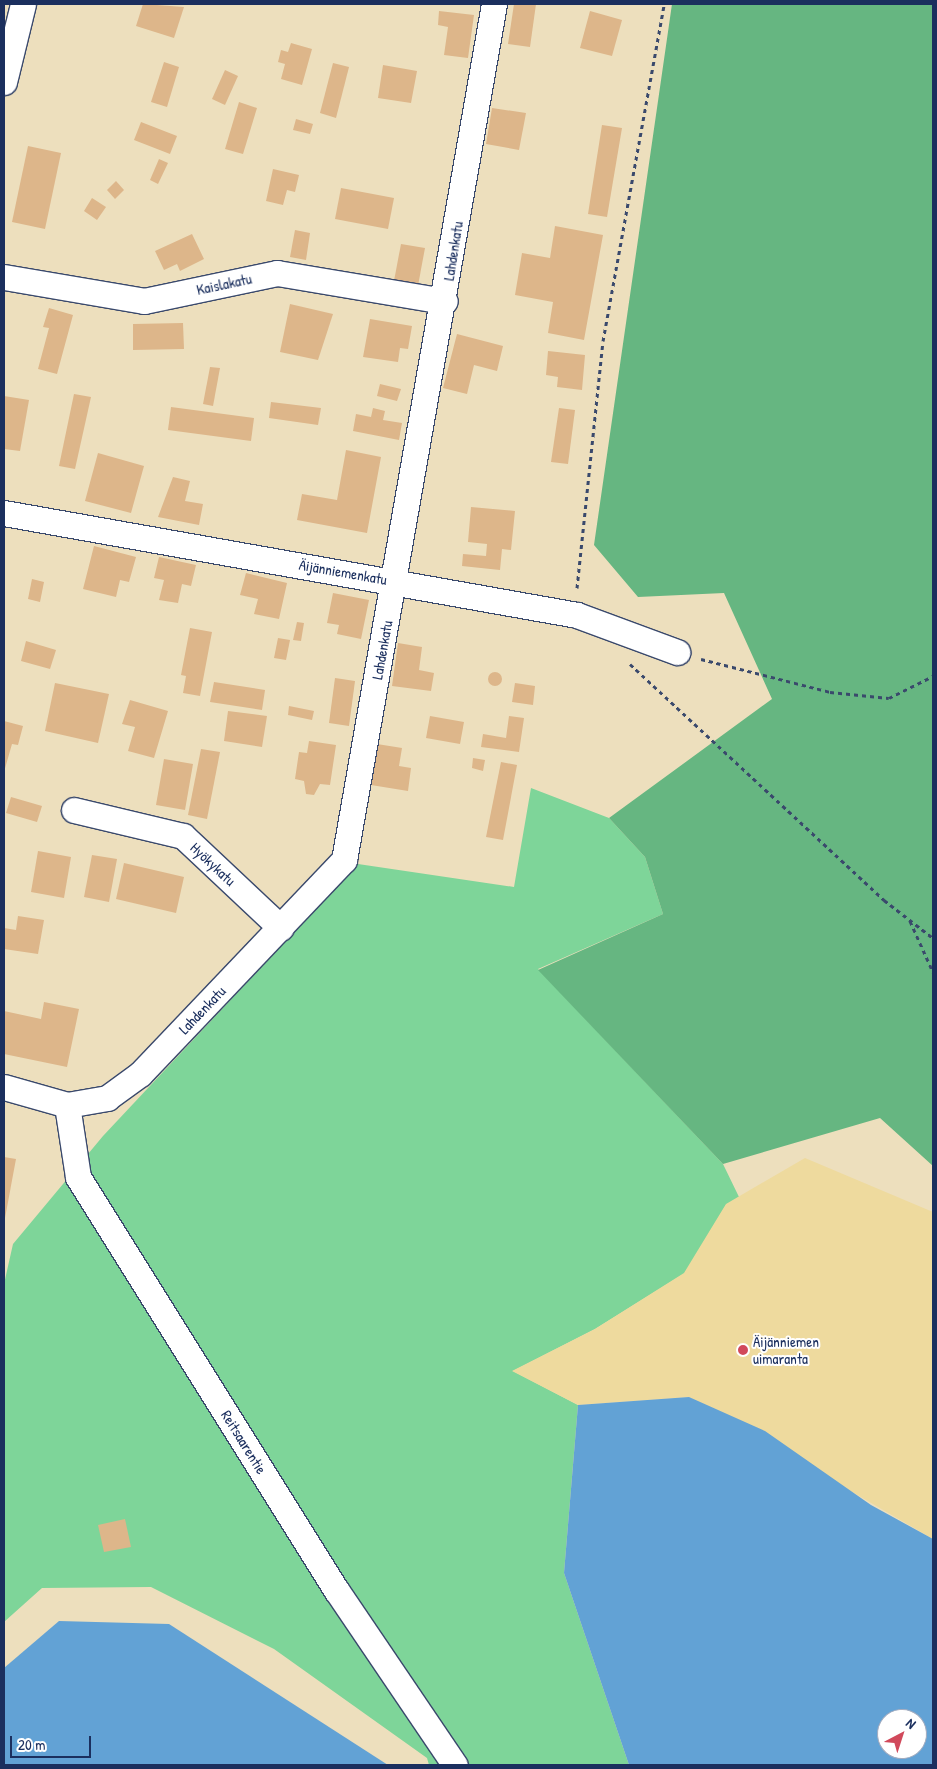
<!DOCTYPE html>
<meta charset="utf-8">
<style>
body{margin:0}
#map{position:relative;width:937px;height:1769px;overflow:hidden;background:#eddfbd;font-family:"Patrick Hand",sans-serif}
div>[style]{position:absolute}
.green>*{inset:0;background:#7ed599}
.forest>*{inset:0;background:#66b681}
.sand>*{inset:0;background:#eeda9e}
.water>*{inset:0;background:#62a2d5}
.building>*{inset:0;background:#ddb68a}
.round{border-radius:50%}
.path>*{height:3px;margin-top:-1.5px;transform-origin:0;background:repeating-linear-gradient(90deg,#3a496c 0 4px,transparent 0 8px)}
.roads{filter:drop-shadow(1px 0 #3a496c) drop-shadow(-1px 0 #3a496c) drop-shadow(0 1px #3a496c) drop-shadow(0 -1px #3a496c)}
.minor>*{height:25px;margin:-12.5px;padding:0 12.5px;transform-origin:12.5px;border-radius:12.5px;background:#fff}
.dots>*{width:14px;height:14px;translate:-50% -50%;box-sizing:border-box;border:2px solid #fff;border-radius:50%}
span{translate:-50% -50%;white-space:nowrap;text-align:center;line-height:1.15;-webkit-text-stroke:4px #fff;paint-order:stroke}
.street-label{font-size:15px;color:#1b2f5e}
.poi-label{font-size:15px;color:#1b2f5e}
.left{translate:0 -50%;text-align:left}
.frame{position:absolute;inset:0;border:5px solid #1b2f5e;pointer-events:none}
.north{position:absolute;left:877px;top:1709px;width:50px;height:50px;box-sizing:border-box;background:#fff;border:1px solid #a4acbf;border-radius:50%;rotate:40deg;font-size:14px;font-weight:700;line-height:20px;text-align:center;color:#1b2f5e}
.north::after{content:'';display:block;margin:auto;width:18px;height:22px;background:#d1495b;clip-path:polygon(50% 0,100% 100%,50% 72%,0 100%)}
.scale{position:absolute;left:10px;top:1736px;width:81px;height:22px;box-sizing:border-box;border:2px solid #1b2f5e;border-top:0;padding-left:6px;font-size:15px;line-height:18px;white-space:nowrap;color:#1b2f5e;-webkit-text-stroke:4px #fff;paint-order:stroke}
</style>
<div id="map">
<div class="green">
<i style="clip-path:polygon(531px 788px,609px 818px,645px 857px,663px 914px,538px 969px,723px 1164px,739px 1197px,726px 1205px,685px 1273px,595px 1329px,513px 1371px,578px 1405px,564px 1573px,629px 1765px,429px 1765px,427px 1758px,274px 1649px,151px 1587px,42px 1588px,4px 1622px,4px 1284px,13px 1244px,103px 1136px,358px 864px,514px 887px)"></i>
</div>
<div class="forest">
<i style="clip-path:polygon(672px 4px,933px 4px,933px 1166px,880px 1118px,723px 1164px,538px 970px,663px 914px,645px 857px,609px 818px,772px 699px,724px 593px,638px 597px,594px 545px)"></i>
</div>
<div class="sand">
<i style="clip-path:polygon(805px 1158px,933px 1212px,933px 1539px,689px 1397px,578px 1405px,512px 1371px,595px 1329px,684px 1273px,726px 1204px)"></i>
</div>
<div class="water">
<i style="clip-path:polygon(evenodd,689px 1397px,765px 1431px,871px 1505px,933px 1539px,933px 1765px,629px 1765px,564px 1573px,578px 1405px,689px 1397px,887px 1719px,917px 1719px,917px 1749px,887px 1749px,887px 1719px)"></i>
<i style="clip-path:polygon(59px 1621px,169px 1624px,388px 1765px,4px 1765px,4px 1668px)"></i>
</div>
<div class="building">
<i style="clip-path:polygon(143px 4px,184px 7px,174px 38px,136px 26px)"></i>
<i style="clip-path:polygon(514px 4px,536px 4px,530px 47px,508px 44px)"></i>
<i style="clip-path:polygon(439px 11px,474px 15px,468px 58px,444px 55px,448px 27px,438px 25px)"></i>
<i style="clip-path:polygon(590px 11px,622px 20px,612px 56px,580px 48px)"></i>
<i style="clip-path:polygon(291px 43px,312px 49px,302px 85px,281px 79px,285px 64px,278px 62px,281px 50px,288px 52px)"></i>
<i style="clip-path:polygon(164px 62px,179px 67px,167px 107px,151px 102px)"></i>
<i style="clip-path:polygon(333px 63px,349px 67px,336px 118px,320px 113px)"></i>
<i style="clip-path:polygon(383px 65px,417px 71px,411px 103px,378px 98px)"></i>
<i style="clip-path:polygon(225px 70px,238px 76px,225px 105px,212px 99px)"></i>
<i style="clip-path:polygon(239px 102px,257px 108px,243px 154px,225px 149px)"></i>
<i style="clip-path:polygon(492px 108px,526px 113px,519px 150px,486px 144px)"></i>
<i style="clip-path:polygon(296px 119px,313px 124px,310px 134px,293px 130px)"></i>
<i style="clip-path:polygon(141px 122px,177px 136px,170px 154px,134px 140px)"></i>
<i style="clip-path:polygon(602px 125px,622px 128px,607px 217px,588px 214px)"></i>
<i style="clip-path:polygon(28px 146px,61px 153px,45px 229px,12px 222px)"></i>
<i style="clip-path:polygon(159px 159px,168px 163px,158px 184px,150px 180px)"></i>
<i style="clip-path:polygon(273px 169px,299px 175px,295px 192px,287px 190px,283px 205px,266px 201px)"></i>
<i style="clip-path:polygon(116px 181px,124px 190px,115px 199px,107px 190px)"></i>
<i style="clip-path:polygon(341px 188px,394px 198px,388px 229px,335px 219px)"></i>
<i style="clip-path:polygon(92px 198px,106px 207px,97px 220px,84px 211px)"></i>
<i style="clip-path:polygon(555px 226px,603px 235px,584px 340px,548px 333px,553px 302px,515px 295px,522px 253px,550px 258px)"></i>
<i style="clip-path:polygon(295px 230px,310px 233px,306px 260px,290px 257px)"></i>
<i style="clip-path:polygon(192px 234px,204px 259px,180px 271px,177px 264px,164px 270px,155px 251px)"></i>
<i style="clip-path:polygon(401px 244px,425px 248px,417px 291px,393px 286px)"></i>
<i style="clip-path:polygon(290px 304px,333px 314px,318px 360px,280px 352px)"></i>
<i style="clip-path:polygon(49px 308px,73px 315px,57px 374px,38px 369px,49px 328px,43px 327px)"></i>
<i style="clip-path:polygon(370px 319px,412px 326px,408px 349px,400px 348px,398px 362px,363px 357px)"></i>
<i style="clip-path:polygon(183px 323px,184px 349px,133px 350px,133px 324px)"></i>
<i style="clip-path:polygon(457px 334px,503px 346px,497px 371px,474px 365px,467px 394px,443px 388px)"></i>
<i style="clip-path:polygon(548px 351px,585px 355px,582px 390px,557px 387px,558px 377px,546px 375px)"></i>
<i style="clip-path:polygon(210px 367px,220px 368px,213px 406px,203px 404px)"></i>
<i style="clip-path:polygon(380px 384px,401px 389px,397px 401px,377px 396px)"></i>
<i style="clip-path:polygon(74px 394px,91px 397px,75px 469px,59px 466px)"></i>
<i style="clip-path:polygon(4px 396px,29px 400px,20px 451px,4px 449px)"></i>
<i style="clip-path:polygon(271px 402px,321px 408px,318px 425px,269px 418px)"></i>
<i style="clip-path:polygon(171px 407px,254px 418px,251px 441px,168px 430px)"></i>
<i style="clip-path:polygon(373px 408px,385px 411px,383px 420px,402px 423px,399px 440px,353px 431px,356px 414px,371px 417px)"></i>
<i style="clip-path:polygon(559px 408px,575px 410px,568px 464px,551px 462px)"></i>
<i style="clip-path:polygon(346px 450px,381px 457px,367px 533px,297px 520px,302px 494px,337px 500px)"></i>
<i style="clip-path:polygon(98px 453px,144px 466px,131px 513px,85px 501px)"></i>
<i style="clip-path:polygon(173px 477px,190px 481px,185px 501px,203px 504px,199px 525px,158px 517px)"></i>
<i style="clip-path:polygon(471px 507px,515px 511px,511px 550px,502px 549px,500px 570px,462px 566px,463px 554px,486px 556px,487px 544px,468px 542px)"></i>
<i style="clip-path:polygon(94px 546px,136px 557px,129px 582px,120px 580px,116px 597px,83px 589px)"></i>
<i style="clip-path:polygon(159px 557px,196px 565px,191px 586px,182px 584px,178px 603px,159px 600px,164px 580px,154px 578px)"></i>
<i style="clip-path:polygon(246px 573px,287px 583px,279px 619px,254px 614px,258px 599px,240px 595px)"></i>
<i style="clip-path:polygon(32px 579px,44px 582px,40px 602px,28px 599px)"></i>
<i style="clip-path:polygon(333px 593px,369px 600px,361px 639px,337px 634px,339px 625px,327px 623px)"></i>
<i style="clip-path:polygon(297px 622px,304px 623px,301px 641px,293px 640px)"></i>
<i style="clip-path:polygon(190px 628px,212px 632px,200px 696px,183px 693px,186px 676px,181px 675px)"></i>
<i style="clip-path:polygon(278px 638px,290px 640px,286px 660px,274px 658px)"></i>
<i style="clip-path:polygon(26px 641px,56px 650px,50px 669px,21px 661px)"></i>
<i style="clip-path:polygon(398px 643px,422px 647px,419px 670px,434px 673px,431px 691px,392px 686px)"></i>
<i class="round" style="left:488px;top:672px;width:14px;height:14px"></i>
<i style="clip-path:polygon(335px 678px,355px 681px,349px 726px,329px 723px)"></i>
<i style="clip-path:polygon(214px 682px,265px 690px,262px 710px,210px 702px)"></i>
<i style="clip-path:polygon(55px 683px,109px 694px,98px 743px,45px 731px)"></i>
<i style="clip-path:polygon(515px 683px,535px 686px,533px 705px,512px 702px)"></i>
<i style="clip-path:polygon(130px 700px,168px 711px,154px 758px,128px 751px,135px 727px,122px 724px)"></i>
<i style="clip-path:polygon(289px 706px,314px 711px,312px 720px,288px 715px)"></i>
<i style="clip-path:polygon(228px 711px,267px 716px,262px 747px,224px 741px)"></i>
<i style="clip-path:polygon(430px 716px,464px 722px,460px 744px,426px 738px)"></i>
<i style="clip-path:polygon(509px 716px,524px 718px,519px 752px,481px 747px,483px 734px,506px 738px)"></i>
<i style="clip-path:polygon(4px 721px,23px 726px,18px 745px,12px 744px,4px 772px)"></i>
<i style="clip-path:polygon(309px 741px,336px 745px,330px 785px,320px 784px,314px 795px,306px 794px,304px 781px,295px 779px,299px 752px,307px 753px)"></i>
<i style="clip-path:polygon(377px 744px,402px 748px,399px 766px,411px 768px,408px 791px,371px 785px)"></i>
<i style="clip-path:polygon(201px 749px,220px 752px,207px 819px,188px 815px)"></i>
<i style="clip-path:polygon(473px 758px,485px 760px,483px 771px,472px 768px)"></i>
<i style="clip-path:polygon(164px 759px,193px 764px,185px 810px,156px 805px)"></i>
<i style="clip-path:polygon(501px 762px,517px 765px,503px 840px,486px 837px)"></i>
<i style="clip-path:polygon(11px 797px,42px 806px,37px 822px,6px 813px)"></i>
<i style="clip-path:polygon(38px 851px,71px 857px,64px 898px,31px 892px)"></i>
<i style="clip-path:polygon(92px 855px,117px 859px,109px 902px,84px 897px)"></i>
<i style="clip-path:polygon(124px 863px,184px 877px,176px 913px,116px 899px)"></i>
<i style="clip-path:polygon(18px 916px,44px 920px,38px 954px,4px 949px,4px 928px,16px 930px)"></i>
<i style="clip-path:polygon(44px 1002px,79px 1009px,67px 1067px,4px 1054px,4px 1011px,41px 1019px)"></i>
<i style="clip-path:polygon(4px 1157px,16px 1159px,5px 1218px,4px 1218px)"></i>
<i style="clip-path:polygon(125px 1519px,131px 1547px,104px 1552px,98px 1525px)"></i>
</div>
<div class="path">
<i style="left:577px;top:588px;width:248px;rotate:-84deg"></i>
<i style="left:603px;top:341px;width:342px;rotate:-79.7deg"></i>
<i style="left:701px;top:659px;width:133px;rotate:14.3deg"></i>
<i style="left:830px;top:692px;width:59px;rotate:5.8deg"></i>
<i style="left:889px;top:698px;width:49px;rotate:-26.6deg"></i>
<i style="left:630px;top:664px;width:347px;rotate:42.9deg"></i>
<i style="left:884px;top:900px;width:62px;rotate:37.8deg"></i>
<i style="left:910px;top:921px;width:56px;rotate:65.7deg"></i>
</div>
<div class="roads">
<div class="minor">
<i style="left:4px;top:82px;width:80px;rotate:-76.3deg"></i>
<i style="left:4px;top:277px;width:142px;rotate:9.7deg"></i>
<i style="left:144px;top:301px;width:136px;rotate:-11.9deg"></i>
<i style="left:277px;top:273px;width:170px;rotate:9.5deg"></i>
<i style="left:4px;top:513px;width:582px;rotate:10.09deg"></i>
<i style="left:577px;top:615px;width:107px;rotate:20.3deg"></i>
<i style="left:74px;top:810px;width:112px;rotate:13.4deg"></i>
<i style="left:183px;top:836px;width:134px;rotate:43.2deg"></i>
<i style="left:4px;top:1087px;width:66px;rotate:15.9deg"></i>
<i style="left:67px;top:1105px;width:41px;rotate:-9.9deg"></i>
<i style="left:107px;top:1098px;width:41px;rotate:-36deg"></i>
<i style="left:140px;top:1074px;width:296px;rotate:-46.4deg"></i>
<i style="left:344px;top:860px;width:869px;rotate:-80.06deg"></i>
<i style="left:67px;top:1105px;width:73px;rotate:81.3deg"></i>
<i style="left:78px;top:1177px;width:488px;rotate:58deg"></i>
<i style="left:337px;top:1591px;width:210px;rotate:55.9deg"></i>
</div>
</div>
<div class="dots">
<i style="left:743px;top:1350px;background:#d1495b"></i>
</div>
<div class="street-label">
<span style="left:453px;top:251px;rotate:-81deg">Lahdenkatu</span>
<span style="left:224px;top:284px;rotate:-12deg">Kaislakatu</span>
<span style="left:343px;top:572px;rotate:10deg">Äijänniemenkatu</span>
<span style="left:382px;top:650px;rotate:-80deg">Lahdenkatu</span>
<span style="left:213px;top:864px;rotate:43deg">Hyökykatu</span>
<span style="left:202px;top:1010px;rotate:-46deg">Lahdenkatu</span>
<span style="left:244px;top:1442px;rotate:58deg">Reitsaarentie</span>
</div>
<div class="poi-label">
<span class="left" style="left:753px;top:1350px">Äijänniemen<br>uimaranta</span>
</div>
<div class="frame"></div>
<div class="north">N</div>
<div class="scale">20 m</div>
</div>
